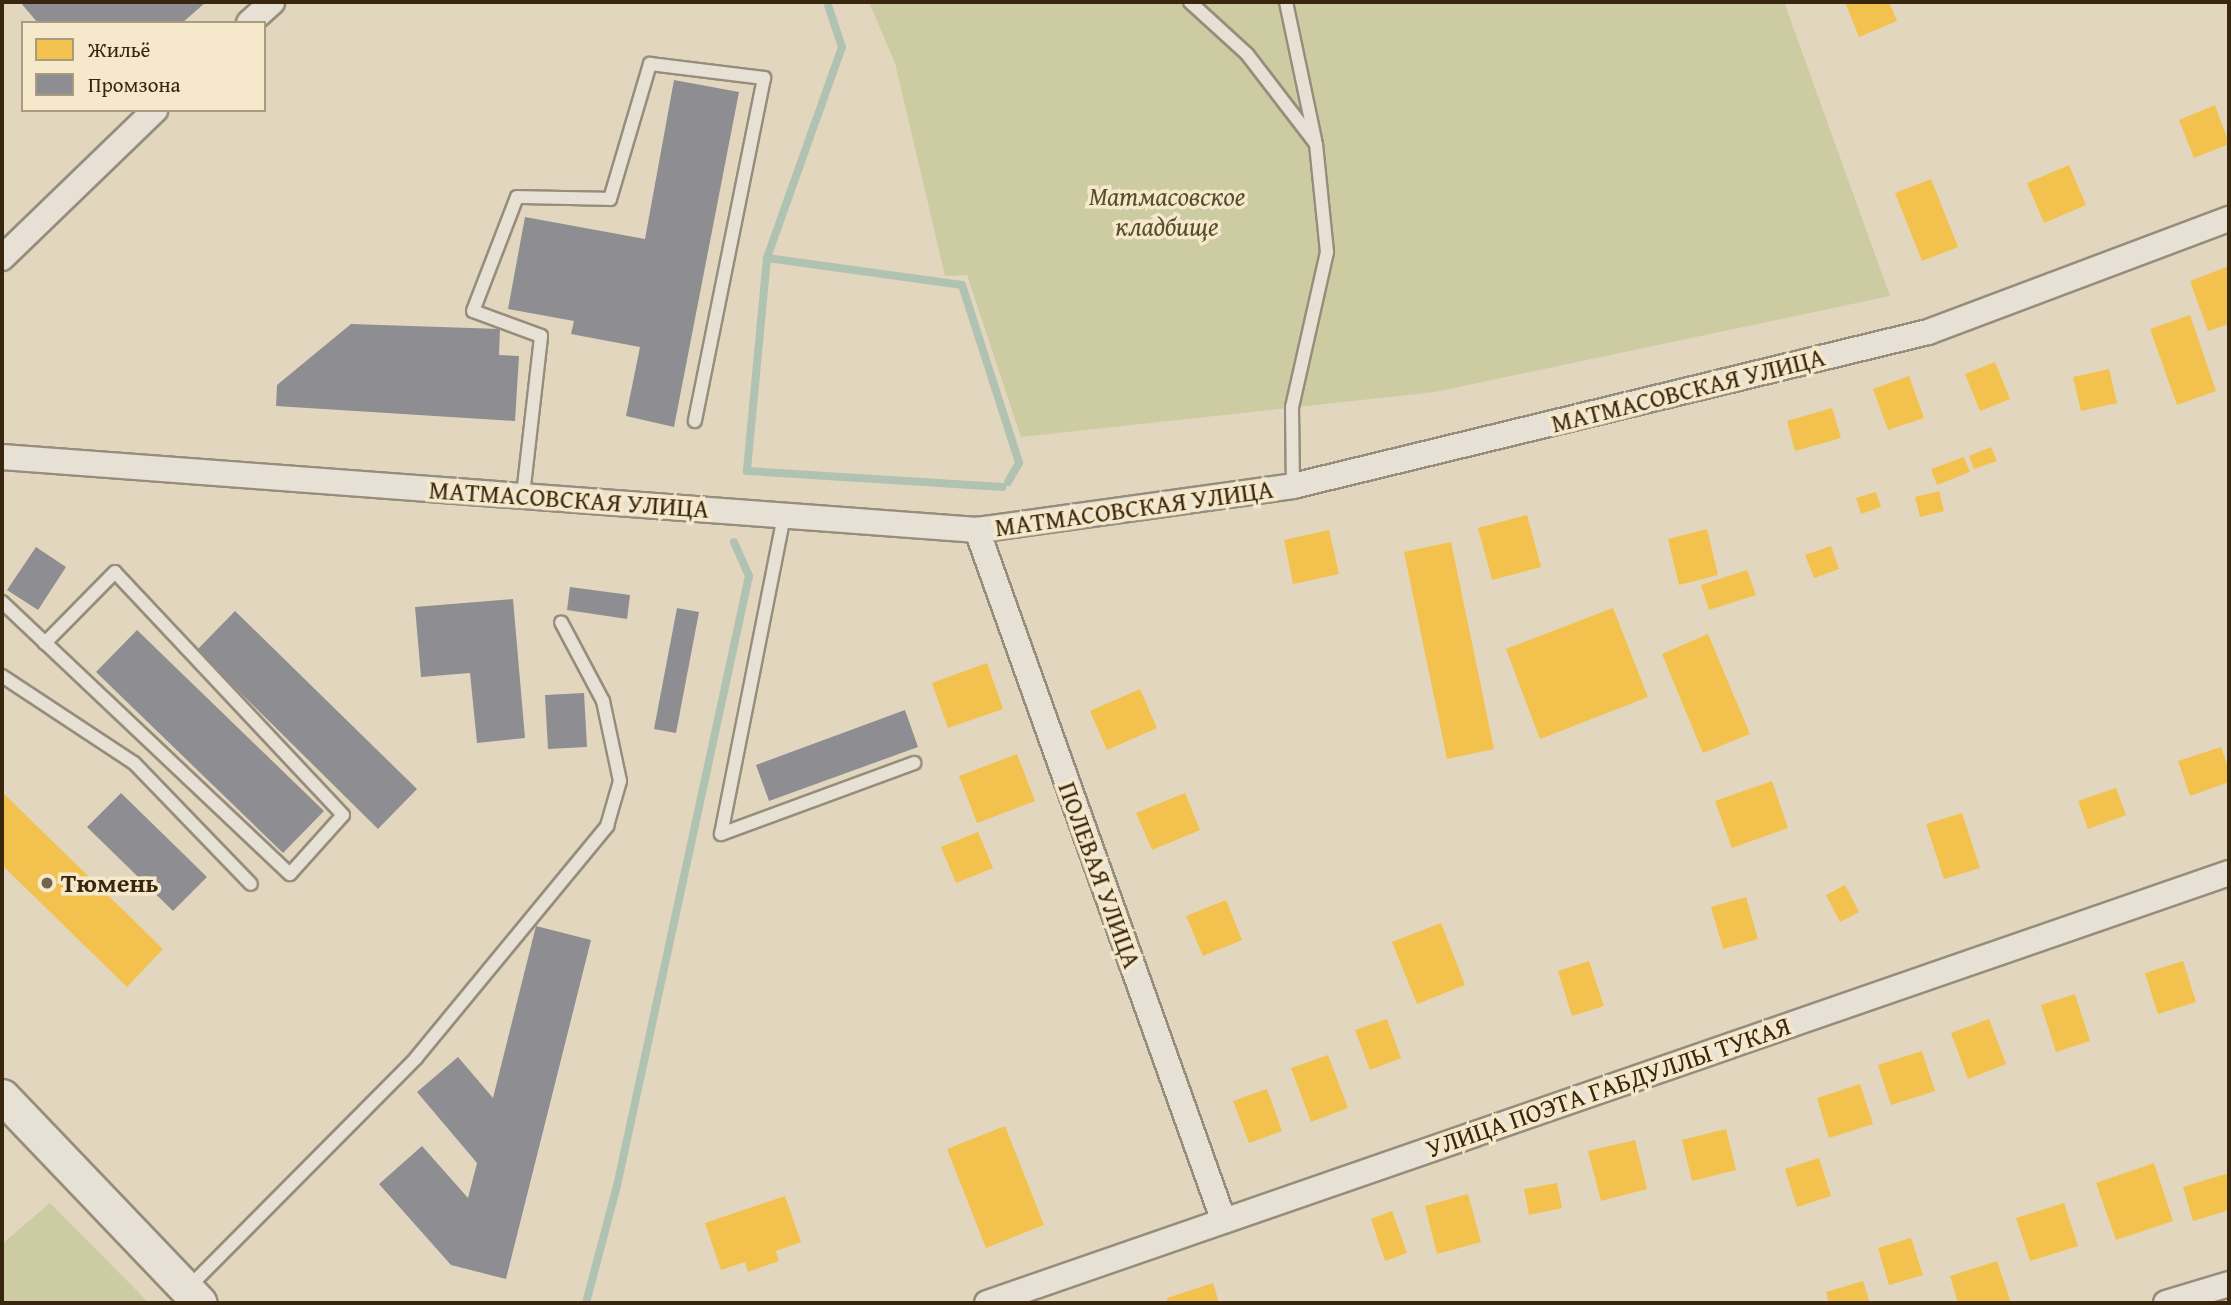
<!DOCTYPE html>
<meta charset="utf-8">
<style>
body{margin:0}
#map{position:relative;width:2231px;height:1305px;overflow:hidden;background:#e2d7be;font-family:"Gentium Book Plus",serif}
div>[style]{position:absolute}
.green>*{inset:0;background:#cccba2}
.homes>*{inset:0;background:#f2c14e}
.industry>*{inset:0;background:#8d8d92}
.stream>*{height:8px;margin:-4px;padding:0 4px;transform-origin:4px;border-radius:4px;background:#b0c3b2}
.roads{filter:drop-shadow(2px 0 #968d7c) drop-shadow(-2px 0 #968d7c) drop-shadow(0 2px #968d7c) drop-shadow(0 -2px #968d7c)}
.lane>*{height:12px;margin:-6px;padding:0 6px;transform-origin:6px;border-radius:6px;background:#e7e1d5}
.street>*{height:24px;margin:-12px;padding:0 12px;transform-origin:12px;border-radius:12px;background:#e7e1d5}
.secondary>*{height:33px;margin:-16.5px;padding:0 16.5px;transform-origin:16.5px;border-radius:16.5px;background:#e7e1d5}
.dots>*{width:19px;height:19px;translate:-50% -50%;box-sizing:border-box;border:4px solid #f6e9cb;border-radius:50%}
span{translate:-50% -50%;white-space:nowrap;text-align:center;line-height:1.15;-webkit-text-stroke:7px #f6e9cb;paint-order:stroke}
.park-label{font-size:26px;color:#584d2e;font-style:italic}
.street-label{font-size:26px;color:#38260f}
.poi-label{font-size:26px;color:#38260f;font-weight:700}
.left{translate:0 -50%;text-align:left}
.frame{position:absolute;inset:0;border:4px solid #38260f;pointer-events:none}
.legend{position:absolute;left:21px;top:21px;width:245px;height:91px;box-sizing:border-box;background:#f6e9cb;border:2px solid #aa9b80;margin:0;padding:9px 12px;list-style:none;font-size:21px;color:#38260f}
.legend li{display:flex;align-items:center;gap:14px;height:35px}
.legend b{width:35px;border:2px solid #aa9b80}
</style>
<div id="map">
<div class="green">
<i style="clip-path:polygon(869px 2px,1784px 2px,1890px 296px,1435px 392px,1021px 437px,967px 275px,945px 276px,895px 63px)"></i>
<i style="clip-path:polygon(50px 1203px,149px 1303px,2px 1303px,2px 1244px)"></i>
</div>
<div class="homes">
<i style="clip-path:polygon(1845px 2px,1889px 2px,1897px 21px,1859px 37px)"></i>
<i style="clip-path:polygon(2215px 105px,2229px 144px,2194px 158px,2179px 120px)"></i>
<i style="clip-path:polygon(2069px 165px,2086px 205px,2044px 223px,2027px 183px)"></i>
<i style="clip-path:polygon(1931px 179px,1958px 247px,1922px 261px,1895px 193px)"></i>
<i style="clip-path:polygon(2229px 266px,2229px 324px,2208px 331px,2190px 281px)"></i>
<i style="clip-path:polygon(2190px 315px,2216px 391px,2177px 405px,2150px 329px)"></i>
<i style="clip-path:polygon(1995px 362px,2010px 399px,1980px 411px,1965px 374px)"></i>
<i style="clip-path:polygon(2109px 369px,2117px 403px,2081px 411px,2073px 377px)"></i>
<i style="clip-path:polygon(1909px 376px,1924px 418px,1888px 430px,1873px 389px)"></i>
<i style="clip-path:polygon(1832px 408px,1841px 438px,1795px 451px,1787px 421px)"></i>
<i style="clip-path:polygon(1991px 447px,1997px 461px,1974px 469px,1969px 456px)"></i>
<i style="clip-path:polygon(1964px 457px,1970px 472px,1937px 485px,1931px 469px)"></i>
<i style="clip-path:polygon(1939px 491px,1944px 511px,1920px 517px,1915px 497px)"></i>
<i style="clip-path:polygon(1876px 492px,1881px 507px,1861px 514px,1856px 498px)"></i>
<i style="clip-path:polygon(1527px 515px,1541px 567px,1492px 580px,1478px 528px)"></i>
<i style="clip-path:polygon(1707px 529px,1718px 575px,1679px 585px,1668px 539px)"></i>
<i style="clip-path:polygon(1329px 530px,1339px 574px,1293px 584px,1284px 540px)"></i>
<i style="clip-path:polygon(1451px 542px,1494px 749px,1447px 759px,1404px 552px)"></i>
<i style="clip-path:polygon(1831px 546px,1839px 569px,1814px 578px,1805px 555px)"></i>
<i style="clip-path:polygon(1747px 570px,1756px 595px,1709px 610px,1701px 585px)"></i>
<i style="clip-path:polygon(1613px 608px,1648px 697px,1540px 739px,1506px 649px)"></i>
<i style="clip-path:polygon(1708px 634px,1750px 734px,1703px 753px,1662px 654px)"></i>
<i style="clip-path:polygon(987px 663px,1003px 709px,948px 728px,932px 683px)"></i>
<i style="clip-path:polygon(1140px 689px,1157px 728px,1107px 750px,1090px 711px)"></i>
<i style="clip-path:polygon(2221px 747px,2229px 770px,2229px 782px,2190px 796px,2178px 761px)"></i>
<i style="clip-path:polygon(1017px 754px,1035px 801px,977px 823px,959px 776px)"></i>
<i style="clip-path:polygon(1772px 781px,1788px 828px,1732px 848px,1715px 801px)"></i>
<i style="clip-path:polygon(2116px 788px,2126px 815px,2088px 829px,2078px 801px)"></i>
<i style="clip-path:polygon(2px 792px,163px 949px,127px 987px,2px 865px)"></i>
<i style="clip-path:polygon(1185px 793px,1200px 830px,1152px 850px,1136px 813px)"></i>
<i style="clip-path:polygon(1962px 813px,1980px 868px,1944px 879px,1926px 824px)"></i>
<i style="clip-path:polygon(978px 832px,993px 868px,956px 883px,941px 847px)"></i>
<i style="clip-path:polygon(1845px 885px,1859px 912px,1840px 922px,1826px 895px)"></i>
<i style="clip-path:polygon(1746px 897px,1758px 939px,1723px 949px,1711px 907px)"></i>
<i style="clip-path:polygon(1226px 900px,1242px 940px,1203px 956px,1186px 916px)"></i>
<i style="clip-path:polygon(1441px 923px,1465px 985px,1417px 1004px,1392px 942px)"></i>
<i style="clip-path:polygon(1589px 961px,1604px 1006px,1572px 1016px,1558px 971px)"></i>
<i style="clip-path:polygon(2183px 961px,2196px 1002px,2158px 1014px,2145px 973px)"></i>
<i style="clip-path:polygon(2075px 994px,2090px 1041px,2056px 1052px,2041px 1005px)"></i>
<i style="clip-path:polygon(1387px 1019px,1401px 1058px,1370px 1070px,1355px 1030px)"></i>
<i style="clip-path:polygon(1989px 1019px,2006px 1064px,1968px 1079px,1951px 1033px)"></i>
<i style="clip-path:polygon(1922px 1051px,1935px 1091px,1891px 1105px,1878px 1065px)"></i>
<i style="clip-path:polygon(1328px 1055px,1348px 1108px,1311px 1122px,1291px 1068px)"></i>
<i style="clip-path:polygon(1860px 1084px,1873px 1124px,1829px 1138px,1817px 1098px)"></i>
<i style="clip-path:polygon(1267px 1089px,1282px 1131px,1249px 1143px,1233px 1101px)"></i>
<i style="clip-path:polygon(1005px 1126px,1044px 1225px,986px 1248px,947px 1149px)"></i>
<i style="clip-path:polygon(1726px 1129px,1736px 1170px,1692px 1181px,1682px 1140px)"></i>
<i style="clip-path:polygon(1635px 1140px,1647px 1189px,1601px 1201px,1588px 1151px)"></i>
<i style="clip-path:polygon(1819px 1158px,1831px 1196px,1797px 1207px,1785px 1169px)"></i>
<i style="clip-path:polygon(2154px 1163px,2173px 1221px,2116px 1240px,2096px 1183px)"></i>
<i style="clip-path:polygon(2229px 1173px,2229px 1210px,2193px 1221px,2183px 1187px)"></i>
<i style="clip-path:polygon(1557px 1183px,1562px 1208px,1529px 1215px,1524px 1189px)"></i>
<i style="clip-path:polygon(1468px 1194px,1481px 1242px,1437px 1254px,1425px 1206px)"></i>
<i style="clip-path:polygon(785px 1196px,801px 1242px,776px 1251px,779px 1261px,748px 1272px,745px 1262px,721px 1270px,705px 1223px)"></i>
<i style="clip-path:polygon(2064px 1203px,2078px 1246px,2030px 1261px,2016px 1218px)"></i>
<i style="clip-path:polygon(1392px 1211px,1407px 1253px,1385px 1261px,1371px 1219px)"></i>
<i style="clip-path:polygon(1911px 1238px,1923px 1275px,1889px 1285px,1878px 1248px)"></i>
<i style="clip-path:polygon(1997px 1261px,2011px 1303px,1958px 1303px,1950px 1276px)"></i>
<i style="clip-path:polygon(1863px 1281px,1870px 1303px,1829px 1303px,1826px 1292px)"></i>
<i style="clip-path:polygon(1213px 1283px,1219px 1303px,1168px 1303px,1167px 1298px)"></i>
</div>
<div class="industry">
<i style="clip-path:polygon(20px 2px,206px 2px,182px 23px,38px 23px)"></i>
<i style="clip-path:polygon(674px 80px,739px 92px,674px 427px,626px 416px,640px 347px,571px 334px,574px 321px,508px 309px,525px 217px,645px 239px)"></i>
<i style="clip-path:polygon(351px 324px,500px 329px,499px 355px,519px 356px,515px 421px,276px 406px,277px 385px)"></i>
<i style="clip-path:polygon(36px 547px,66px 567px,38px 610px,7px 590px)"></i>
<i style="clip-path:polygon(570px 587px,630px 595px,627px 619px,567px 610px)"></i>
<i style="clip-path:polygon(513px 599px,525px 738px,477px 743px,470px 673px,421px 677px,415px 607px)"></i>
<i style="clip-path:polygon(677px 608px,699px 612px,676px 733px,654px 729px)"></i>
<i style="clip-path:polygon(235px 611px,417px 789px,378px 829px,197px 650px)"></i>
<i style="clip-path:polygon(137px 630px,324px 811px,283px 853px,96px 672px)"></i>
<i style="clip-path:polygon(584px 693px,587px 747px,548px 749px,545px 695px)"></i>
<i style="clip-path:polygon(905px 710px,918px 747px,769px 801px,756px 765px)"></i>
<i style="clip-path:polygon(121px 793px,207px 877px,173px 911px,87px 827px)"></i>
<i style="clip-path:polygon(536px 926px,591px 940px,506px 1279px,451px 1265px,379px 1184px,422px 1146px,468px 1198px,477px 1163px,417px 1092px,458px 1057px,493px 1098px)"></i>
</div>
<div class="stream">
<i style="left:827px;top:2px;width:47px;rotate:71.6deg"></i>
<i style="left:842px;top:47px;width:224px;rotate:109.6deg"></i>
<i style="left:767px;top:258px;width:214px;rotate:95.4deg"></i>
<i style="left:747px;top:471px;width:256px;rotate:3.6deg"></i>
<i style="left:767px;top:258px;width:197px;rotate:7.9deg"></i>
<i style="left:962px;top:285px;width:187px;rotate:72.2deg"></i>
<i style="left:1019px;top:463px;width:22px;rotate:120deg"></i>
<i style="left:586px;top:1303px;width:121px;rotate:-75.2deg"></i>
<i style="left:617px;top:1186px;width:624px;rotate:-77.79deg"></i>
<i style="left:749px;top:576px;width:37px;rotate:-114deg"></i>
</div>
<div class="roads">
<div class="lane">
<i style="left:1190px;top:2px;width:77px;rotate:42.4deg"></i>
<i style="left:1247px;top:54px;width:113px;rotate:52.5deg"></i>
<i style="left:1316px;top:144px;width:109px;rotate:84.2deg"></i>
<i style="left:1327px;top:252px;width:159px;rotate:102.7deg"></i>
<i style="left:1292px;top:407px;width:79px;rotate:89.3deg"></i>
<i style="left:1286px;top:2px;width:141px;rotate:78.1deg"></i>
<i style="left:523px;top:495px;width:160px;rotate:-83.5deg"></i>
<i style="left:541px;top:336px;width:72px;rotate:-159.8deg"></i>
<i style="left:473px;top:311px;width:122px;rotate:-68.9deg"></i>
<i style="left:517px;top:197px;width:93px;rotate:1.2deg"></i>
<i style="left:610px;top:199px;width:141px;rotate:-73.5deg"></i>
<i style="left:650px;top:64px;width:115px;rotate:7deg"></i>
<i style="left:764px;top:78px;width:350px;rotate:101.4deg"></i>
<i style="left:784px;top:516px;width:324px;rotate:101.2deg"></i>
<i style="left:721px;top:834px;width:206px;rotate:-20.2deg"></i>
<i style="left:2px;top:602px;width:396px;rotate:43.4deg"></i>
<i style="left:290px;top:874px;width:79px;rotate:-48.1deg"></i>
<i style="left:343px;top:815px;width:333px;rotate:-133.2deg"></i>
<i style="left:115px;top:572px;width:100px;rotate:134.6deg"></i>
<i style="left:2px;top:676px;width:158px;rotate:33.4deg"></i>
<i style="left:134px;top:763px;width:168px;rotate:46deg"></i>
<i style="left:187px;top:1289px;width:325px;rotate:-45.2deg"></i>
<i style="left:416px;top:1058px;width:301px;rotate:-50.5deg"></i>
<i style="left:607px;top:826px;width:47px;rotate:-73.9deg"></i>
<i style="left:620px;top:781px;width:82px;rotate:-102deg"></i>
<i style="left:603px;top:701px;width:89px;rotate:-118deg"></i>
</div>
<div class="street">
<i style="left:249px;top:23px;width:31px;rotate:-42deg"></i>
<i style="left:2px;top:258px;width:213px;rotate:-44deg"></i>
<i style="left:2px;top:457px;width:978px;rotate:4.28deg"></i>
<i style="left:977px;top:530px;width:319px;rotate:-7.9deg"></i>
<i style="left:1293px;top:486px;width:653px;rotate:-13.63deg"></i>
<i style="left:1928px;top:332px;width:322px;rotate:-20.6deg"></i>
<i style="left:977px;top:530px;width:732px;rotate:70.35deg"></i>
<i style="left:987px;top:1303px;width:1314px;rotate:-19.1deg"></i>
<i style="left:2166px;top:1303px;width:66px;rotate:-16.8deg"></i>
</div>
<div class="secondary">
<i style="left:2px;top:1096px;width:286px;rotate:46.3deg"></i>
</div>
</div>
<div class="dots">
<i style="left:47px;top:883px;background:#74644c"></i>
</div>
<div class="park-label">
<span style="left:1167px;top:211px">Матмасовское<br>кладбище</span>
</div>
<div class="street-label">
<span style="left:1688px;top:390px;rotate:-14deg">МАТМАСОВСКАЯ УЛИЦА</span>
<span style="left:569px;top:499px;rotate:4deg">МАТМАСОВСКАЯ УЛИЦА</span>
<span style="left:1134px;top:508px;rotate:-8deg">МАТМАСОВСКАЯ УЛИЦА</span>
<span style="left:1100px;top:875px;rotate:70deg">ПОЛЕВАЯ УЛИЦА</span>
<span style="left:1608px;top:1087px;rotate:-19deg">УЛИЦА ПОЭТА ГАБДУЛЛЫ ТУКАЯ</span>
</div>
<div class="poi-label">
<span class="left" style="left:61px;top:883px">Тюмень</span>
</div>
<div class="frame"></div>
<ul class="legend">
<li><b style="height:19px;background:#f2c14e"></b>Жильё</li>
<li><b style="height:19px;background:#8d8d92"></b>Промзона</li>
</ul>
</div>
